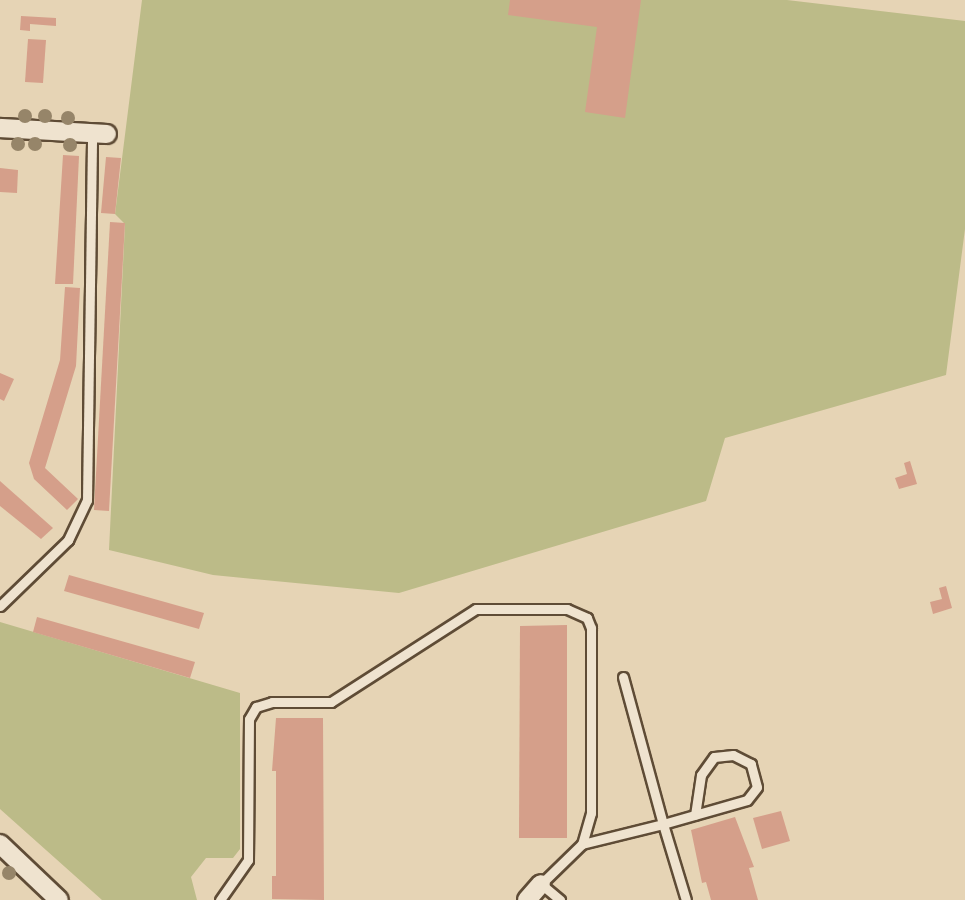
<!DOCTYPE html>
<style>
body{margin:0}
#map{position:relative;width:965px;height:900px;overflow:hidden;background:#e6d4b5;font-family:"Libre Caslon Text",serif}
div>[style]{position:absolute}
.green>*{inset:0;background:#bcbb88}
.building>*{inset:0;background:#d59f8a}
.roads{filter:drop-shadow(2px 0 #5f4c36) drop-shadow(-2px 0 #5f4c36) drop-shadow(0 2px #5f4c36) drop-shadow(0 -2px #5f4c36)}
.service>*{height:9px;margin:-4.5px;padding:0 4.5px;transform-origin:4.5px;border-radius:4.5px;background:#efe3cf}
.minor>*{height:18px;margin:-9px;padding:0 9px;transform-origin:9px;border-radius:9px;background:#efe3cf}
.trees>*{width:14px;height:14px;margin:-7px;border-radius:50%;background:#968569}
span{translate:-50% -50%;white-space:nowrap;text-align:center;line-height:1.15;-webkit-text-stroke:6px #efe3cf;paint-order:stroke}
</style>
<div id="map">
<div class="green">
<i style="clip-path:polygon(142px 0,787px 0,965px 21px,965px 229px,946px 375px,725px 438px,706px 501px,399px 593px,213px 575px,109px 550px,125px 224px,115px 214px)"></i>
<i style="clip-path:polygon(0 622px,240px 693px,240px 849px,233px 858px,206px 858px,191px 877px,197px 900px,102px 900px,0 809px)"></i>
</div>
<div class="building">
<i style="clip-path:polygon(510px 0,641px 0,625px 118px,585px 112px,597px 27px,508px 15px)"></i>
<i style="clip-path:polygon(21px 16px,56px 18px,56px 26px,30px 24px,30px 31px,20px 30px)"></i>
<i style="clip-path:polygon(28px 39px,46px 40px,43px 83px,25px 82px)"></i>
<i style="clip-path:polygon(63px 155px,79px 156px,73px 284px,55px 284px)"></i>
<i style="clip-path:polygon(106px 157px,121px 158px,115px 214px,101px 213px)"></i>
<i style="clip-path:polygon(0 168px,18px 170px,17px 193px,0 192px)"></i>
<i style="clip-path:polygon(110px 222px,125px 223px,109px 511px,94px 510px)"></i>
<i style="clip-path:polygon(65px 287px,80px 288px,76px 366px,45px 468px,78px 499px,67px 510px,34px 479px,29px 463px,60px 360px)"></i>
<i style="clip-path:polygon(0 373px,14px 379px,4px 401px,0 399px)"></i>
<i style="clip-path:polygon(910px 461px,917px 484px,899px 489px,895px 478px,907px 474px,904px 463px)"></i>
<i style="clip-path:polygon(0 481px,53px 528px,41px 539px,0 506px)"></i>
<i style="clip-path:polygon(69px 575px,204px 613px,199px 629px,64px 591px)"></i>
<i style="clip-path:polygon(946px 586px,952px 608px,933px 614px,930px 602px,942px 599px,939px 588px)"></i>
<i style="clip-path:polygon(37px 617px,195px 662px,190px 678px,33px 632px)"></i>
<i style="clip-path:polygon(567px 625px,567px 838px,519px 838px,520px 626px)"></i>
<i style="clip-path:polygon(276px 718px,323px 718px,324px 900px,272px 899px,272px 876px,276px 876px,276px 771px,272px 771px)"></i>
<i style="clip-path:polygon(781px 811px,790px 841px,762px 849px,753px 818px)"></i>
<i style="clip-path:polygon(735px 817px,754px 867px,749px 868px,758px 900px,711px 900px,706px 882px,702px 883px,691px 830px)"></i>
</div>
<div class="roads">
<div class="service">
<i style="left:0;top:606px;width:95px;rotate:-44.1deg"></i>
<i style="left:68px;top:540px;width:44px;rotate:-64.6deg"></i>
<i style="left:87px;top:500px;width:367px;rotate:-89.2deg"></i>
<i style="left:623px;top:677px;width:152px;rotate:74.8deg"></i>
<i style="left:663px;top:824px;width:87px;rotate:-15.9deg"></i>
<i style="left:747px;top:800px;width:16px;rotate:-52deg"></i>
<i style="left:757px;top:787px;width:24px;rotate:-105deg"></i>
<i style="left:751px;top:764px;width:20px;rotate:-153deg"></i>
<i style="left:733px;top:755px;width:19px;rotate:174deg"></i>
<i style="left:714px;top:757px;width:22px;rotate:126deg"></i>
<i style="left:701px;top:775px;width:40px;rotate:98.5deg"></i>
<i style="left:582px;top:844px;width:83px;rotate:-13.9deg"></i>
<i style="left:663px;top:824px;width:79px;rotate:73.2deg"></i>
<i style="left:220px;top:900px;width:49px;rotate:-55deg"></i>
<i style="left:248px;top:860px;width:141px;rotate:-89.6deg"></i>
<i style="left:249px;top:719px;width:14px;rotate:-60deg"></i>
<i style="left:256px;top:707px;width:17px;rotate:-17deg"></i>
<i style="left:272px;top:702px;width:59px"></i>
<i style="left:331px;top:702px;width:172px;rotate:-32.7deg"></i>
<i style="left:476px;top:609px;width:91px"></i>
<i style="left:567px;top:609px;width:22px;rotate:24deg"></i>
<i style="left:587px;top:618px;width:11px;rotate:68deg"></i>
<i style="left:591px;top:628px;width:185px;rotate:90deg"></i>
<i style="left:591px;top:813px;width:32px;rotate:106deg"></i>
<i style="left:582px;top:844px;width:57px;rotate:135.7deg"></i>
<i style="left:541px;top:884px;width:25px;rotate:40deg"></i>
</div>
<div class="minor">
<i style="left:0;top:128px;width:107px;rotate:3.2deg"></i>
<i style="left:0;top:844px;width:81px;rotate:43.5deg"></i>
<i style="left:527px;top:900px;width:21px;rotate:-49deg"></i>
</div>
</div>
<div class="trees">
<i style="left:25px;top:116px"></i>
<i style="left:45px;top:116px"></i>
<i style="left:68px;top:118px"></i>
<i style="left:18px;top:144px"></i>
<i style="left:35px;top:144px"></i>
<i style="left:70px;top:145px"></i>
<i style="left:9px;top:873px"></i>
</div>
</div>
